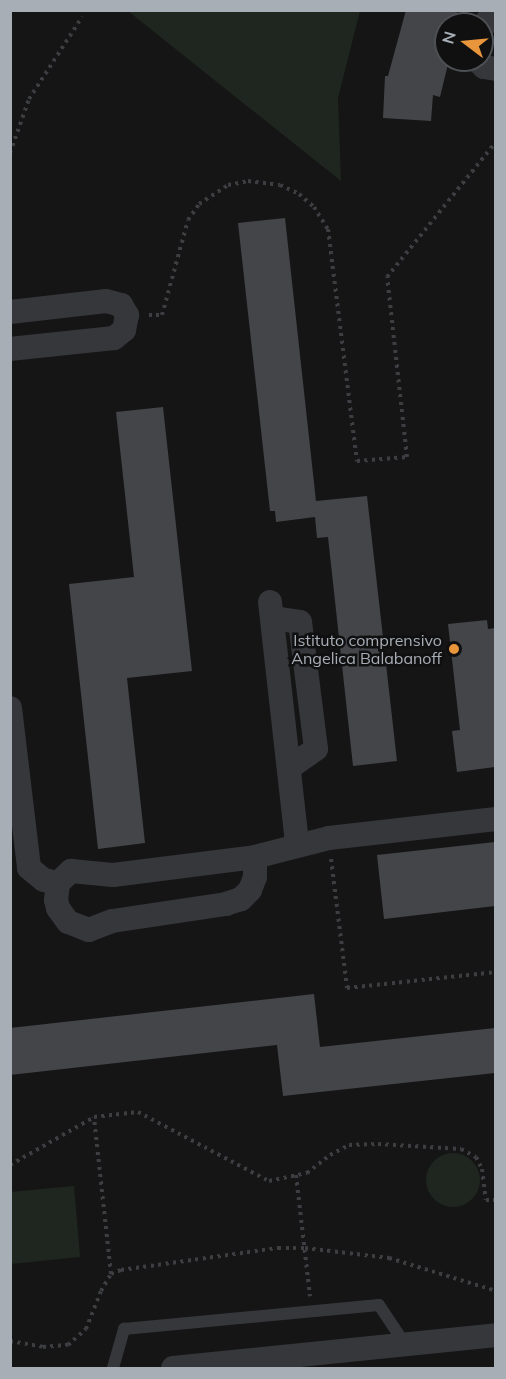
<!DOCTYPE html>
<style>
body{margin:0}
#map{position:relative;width:506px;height:1379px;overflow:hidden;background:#151516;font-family:Mulish,sans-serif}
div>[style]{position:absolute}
.green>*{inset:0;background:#1f261f}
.round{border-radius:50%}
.building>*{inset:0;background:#444549}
.path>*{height:4px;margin-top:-2px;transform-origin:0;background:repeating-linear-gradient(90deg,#3c3e42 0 3px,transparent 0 7.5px)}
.service>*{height:12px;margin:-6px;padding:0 6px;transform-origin:6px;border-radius:6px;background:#36373b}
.minor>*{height:24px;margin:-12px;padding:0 12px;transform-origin:12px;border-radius:12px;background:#36373b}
.dots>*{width:16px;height:16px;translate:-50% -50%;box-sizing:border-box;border:3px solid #101011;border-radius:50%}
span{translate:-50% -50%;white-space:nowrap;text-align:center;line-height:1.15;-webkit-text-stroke:5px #101011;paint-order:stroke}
.poi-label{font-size:16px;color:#a7aeb6}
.right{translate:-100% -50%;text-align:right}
.frame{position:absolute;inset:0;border:12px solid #a7aeb6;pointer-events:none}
.north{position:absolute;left:434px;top:12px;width:60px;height:60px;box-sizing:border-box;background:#101011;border:2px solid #4c4f53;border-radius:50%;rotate:286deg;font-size:16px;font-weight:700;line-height:24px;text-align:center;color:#a7aeb6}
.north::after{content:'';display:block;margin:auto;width:21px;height:27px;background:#e8953b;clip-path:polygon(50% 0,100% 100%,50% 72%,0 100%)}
</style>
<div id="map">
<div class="green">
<i style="clip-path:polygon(128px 11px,360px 11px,338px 98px,341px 181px)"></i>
<i class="round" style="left:426px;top:1153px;width:54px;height:54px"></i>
<i style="clip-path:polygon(74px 1186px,80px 1257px,11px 1264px,11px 1192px)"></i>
</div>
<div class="building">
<i style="clip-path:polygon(406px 10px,458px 10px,451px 24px,446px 24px,446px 60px,449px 60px,440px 97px,433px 95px,431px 121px,383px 118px,385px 76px,388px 76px)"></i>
<i style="clip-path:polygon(285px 218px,316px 501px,367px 496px,397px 761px,353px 766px,328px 537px,317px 538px,315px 517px,276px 522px,275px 511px,270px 511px,238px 223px)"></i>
<i style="clip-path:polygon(163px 407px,192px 671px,127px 678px,145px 843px,98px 849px,69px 584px,134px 577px,116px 412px)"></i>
<i style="clip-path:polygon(487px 620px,488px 629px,495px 628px,495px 767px,457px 772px,452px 731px,460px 730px,448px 624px)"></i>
<i style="clip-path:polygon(495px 842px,495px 906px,384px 919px,377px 855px)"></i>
<i style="clip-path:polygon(314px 994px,320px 1047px,495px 1028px,495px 1073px,283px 1096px,277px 1045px,10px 1075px,10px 1028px)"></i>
</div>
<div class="path">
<i style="left:10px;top:153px;width:57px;rotate:-70.6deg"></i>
<i style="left:29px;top:99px;width:98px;rotate:-57.1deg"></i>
<i style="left:149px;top:315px;width:13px"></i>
<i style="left:162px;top:315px;width:98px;rotate:-74.7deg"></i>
<i style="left:188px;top:220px;width:19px;rotate:-55deg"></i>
<i style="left:199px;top:204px;width:35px;rotate:-33deg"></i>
<i style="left:228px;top:185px;width:20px;rotate:-11deg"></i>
<i style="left:248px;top:181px;width:32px;rotate:7deg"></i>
<i style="left:280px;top:185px;width:21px;rotate:25deg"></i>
<i style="left:299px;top:194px;width:20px;rotate:41deg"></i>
<i style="left:314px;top:207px;width:26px;rotate:58deg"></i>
<i style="left:328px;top:229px;width:234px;rotate:82.9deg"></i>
<i style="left:357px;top:461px;width:50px;rotate:-4.6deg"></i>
<i style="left:407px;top:457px;width:181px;rotate:-96.3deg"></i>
<i style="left:387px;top:277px;width:174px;rotate:-51.1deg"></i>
<i style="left:331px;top:859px;width:130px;rotate:82.9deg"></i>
<i style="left:347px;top:988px;width:150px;rotate:-6.1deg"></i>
<i style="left:10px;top:1165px;width:97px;rotate:-29.7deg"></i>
<i style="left:296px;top:1175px;width:122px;rotate:83.4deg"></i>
<i style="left:111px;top:1274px;width:158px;rotate:-96.2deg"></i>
<i style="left:94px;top:1117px;width:44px;rotate:-6.5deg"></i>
<i style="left:138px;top:1112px;width:148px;rotate:27.8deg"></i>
<i style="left:269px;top:1181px;width:39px;rotate:-12deg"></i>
<i style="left:307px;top:1173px;width:29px;rotate:-38deg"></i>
<i style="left:330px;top:1155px;width:21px;rotate:-28deg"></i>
<i style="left:349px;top:1145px;width:29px;rotate:-2deg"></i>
<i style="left:378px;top:1144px;width:83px;rotate:3.4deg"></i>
<i style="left:461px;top:1149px;width:17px;rotate:28deg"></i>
<i style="left:476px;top:1157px;width:13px;rotate:63deg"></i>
<i style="left:482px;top:1169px;width:31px;rotate:83deg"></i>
<i style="left:486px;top:1200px;width:10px"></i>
<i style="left:10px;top:1341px;width:34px;rotate:10deg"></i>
<i style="left:43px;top:1347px;width:25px;rotate:-5deg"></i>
<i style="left:68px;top:1345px;width:24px;rotate:-42deg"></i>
<i style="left:86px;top:1329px;width:41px;rotate:-68.5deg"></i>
<i style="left:101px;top:1291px;width:20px;rotate:-60deg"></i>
<i style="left:111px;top:1274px;width:11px;rotate:-22deg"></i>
<i style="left:121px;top:1270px;width:159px;rotate:-8deg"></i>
<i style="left:278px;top:1248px;width:27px"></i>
<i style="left:305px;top:1248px;width:85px;rotate:6.8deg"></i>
<i style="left:389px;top:1258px;width:112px;rotate:17.1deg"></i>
</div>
<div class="service">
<i style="left:113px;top:1368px;width:41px;rotate:-74.2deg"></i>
<i style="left:124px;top:1329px;width:256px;rotate:-5.4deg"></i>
<i style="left:379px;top:1305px;width:47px;rotate:56.3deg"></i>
</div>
<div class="minor">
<i style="left:482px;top:28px;width:22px;rotate:-54deg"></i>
<i style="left:477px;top:60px;width:10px;rotate:45deg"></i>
<i style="left:484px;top:67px;width:12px;rotate:9deg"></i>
<i style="left:10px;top:312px;width:97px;rotate:-6.5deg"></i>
<i style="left:106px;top:301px;width:16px;rotate:15deg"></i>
<i style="left:121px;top:305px;width:12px;rotate:59deg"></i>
<i style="left:127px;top:315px;width:15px;rotate:101deg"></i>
<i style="left:124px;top:330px;width:13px;rotate:141deg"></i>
<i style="left:114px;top:338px;width:105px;rotate:174deg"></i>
<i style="left:270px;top:602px;width:244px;rotate:83.6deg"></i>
<i style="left:272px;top:618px;width:28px;rotate:8deg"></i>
<i style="left:300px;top:622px;width:128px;rotate:82.8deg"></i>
<i style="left:316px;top:749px;width:33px;rotate:145deg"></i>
<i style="left:10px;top:708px;width:161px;rotate:83.2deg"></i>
<i style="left:29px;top:868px;width:19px;rotate:39deg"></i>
<i style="left:44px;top:880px;width:14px;rotate:12deg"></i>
<i style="left:255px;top:857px;width:20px;rotate:90deg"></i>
<i style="left:255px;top:877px;width:14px;rotate:111deg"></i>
<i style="left:250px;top:890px;width:13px;rotate:135deg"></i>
<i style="left:241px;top:899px;width:16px;rotate:162deg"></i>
<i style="left:226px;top:904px;width:115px;rotate:171.5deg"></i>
<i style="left:112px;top:921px;width:25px;rotate:159deg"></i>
<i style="left:89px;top:930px;width:22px;rotate:-159deg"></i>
<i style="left:68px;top:922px;width:17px;rotate:-126deg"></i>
<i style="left:58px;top:908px;width:8px;rotate:-104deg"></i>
<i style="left:56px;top:900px;width:17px;rotate:-83deg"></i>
<i style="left:58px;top:883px;width:18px;rotate:-43deg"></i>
<i style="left:71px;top:871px;width:42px;rotate:5.4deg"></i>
<i style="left:113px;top:875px;width:143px;rotate:-7.2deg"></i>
<i style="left:255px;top:857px;width:76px;rotate:-14.4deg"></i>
<i style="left:329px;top:838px;width:168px;rotate:-6.5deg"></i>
<i style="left:173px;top:1368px;width:325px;rotate:-5.8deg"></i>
</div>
<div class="dots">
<i style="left:454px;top:649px;background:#e8953b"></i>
</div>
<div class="poi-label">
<span class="right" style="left:442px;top:649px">Istituto comprensivo<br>Angelica Balabanoff</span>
</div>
<div class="frame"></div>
<div class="north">N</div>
</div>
